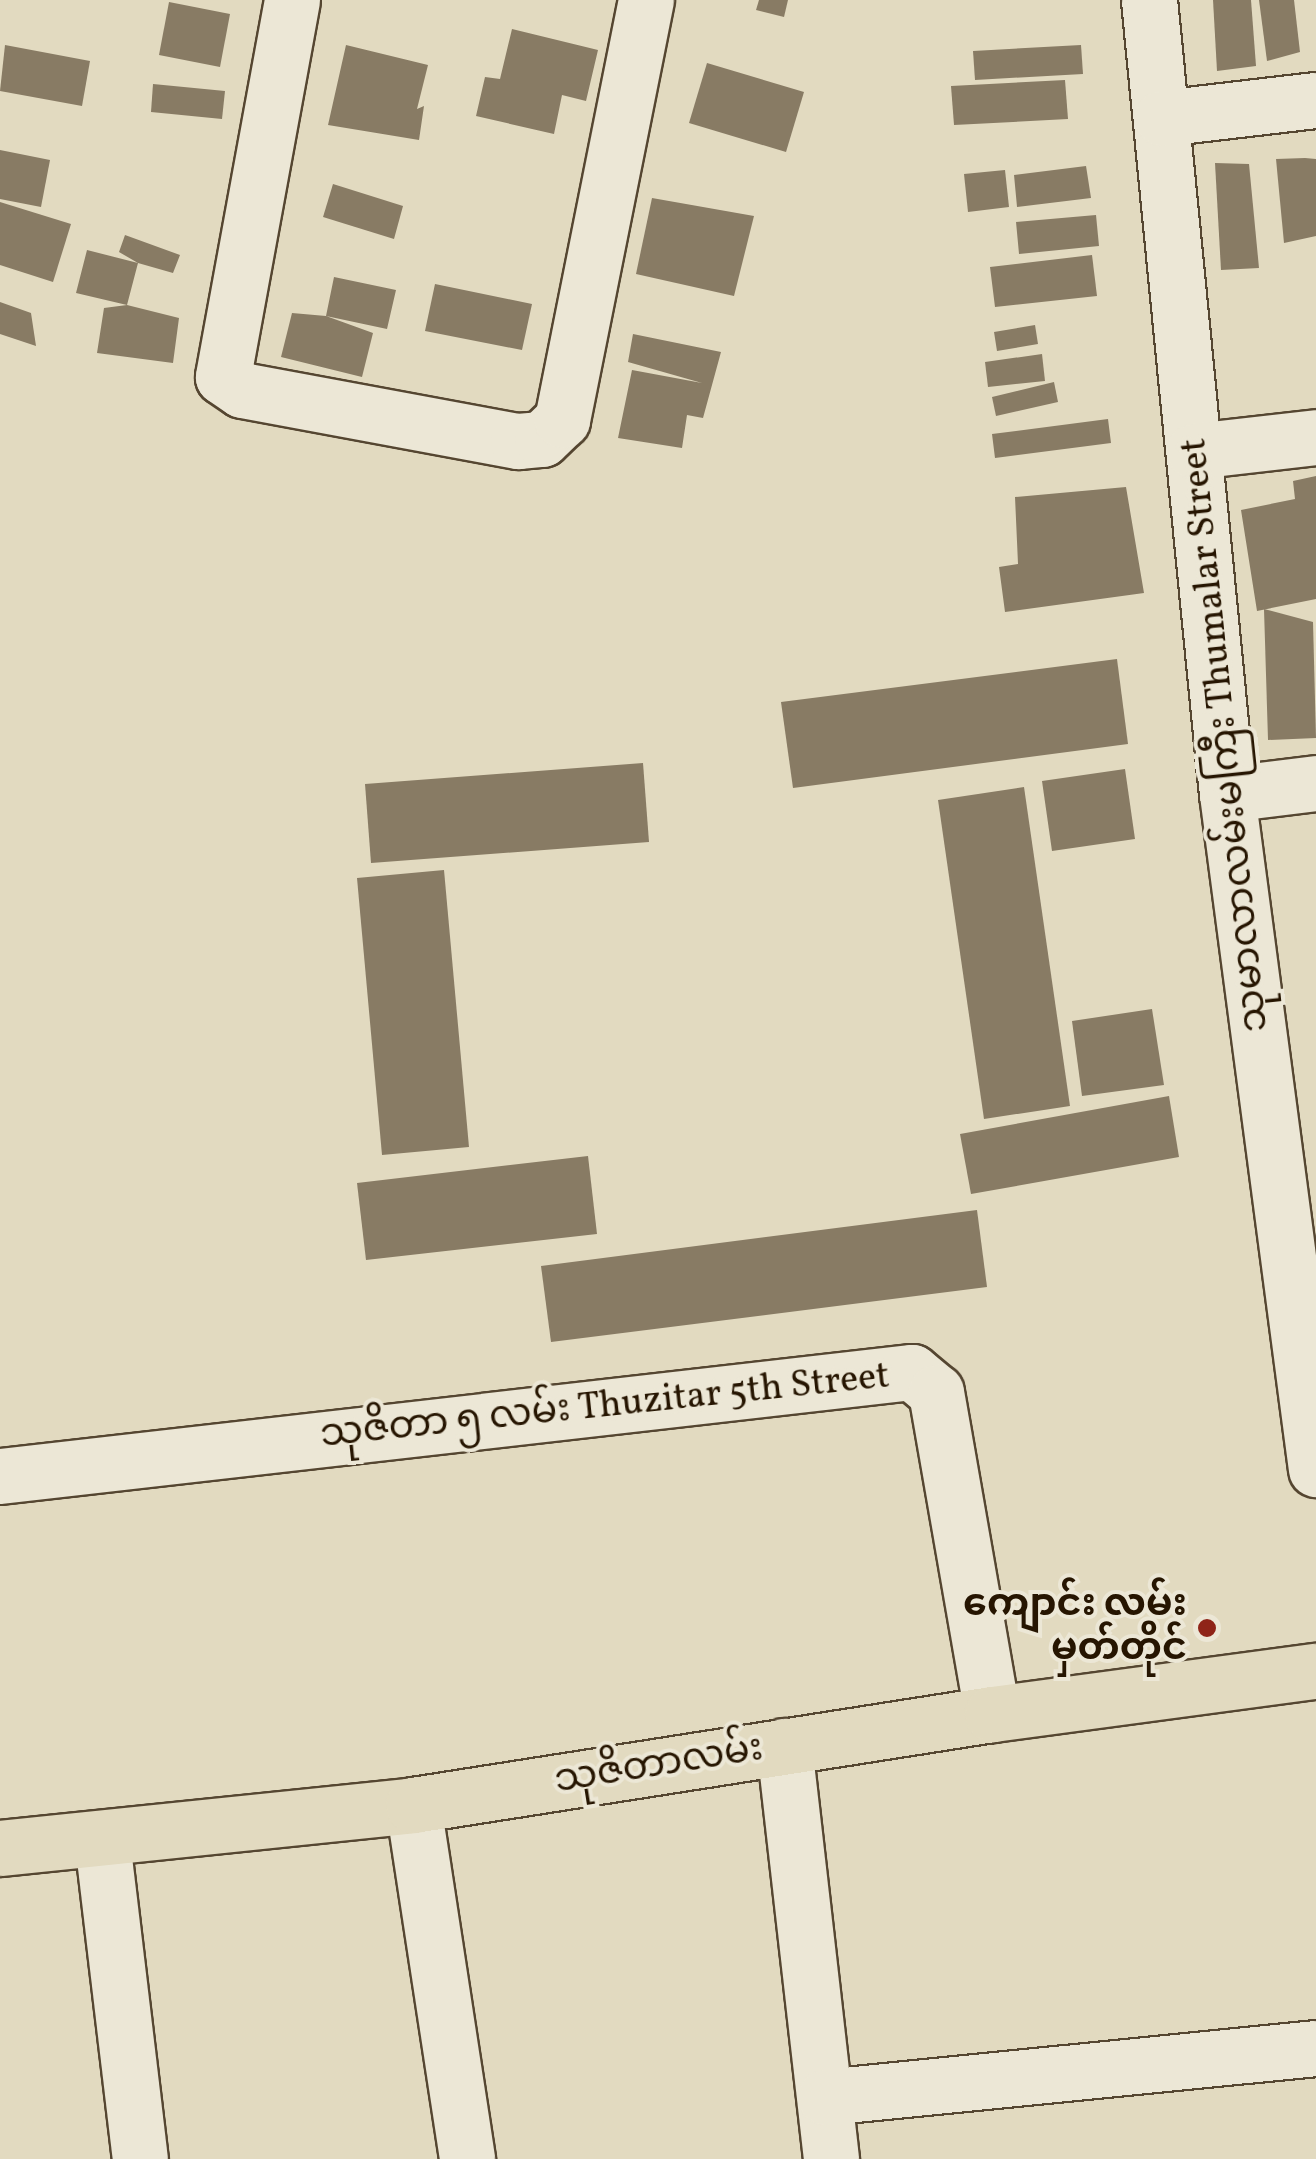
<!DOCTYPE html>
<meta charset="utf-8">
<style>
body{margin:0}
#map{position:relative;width:1316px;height:2159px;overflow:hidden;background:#e2dac0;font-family:Vollkorn,"Noto Sans Myanmar",serif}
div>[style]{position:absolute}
.building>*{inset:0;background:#887b64}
.roads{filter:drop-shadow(2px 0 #554631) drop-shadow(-2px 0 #554631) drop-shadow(0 2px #554631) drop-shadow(0 -2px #554631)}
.minor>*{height:55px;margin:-27.5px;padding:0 27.5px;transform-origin:27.5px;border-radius:27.5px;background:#ece7d6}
.major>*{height:55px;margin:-27.5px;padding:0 27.5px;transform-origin:27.5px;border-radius:27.5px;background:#e2dac0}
.dots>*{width:28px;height:28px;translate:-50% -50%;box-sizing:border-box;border:5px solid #ece7d6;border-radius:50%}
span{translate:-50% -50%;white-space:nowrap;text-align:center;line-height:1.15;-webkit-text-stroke:8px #ece7d6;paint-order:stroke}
.street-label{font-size:38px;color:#261501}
.poi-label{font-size:38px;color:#261501;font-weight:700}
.right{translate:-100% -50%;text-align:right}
</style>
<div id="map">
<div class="building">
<i style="clip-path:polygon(759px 0,788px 0,784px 17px,756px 10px)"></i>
<i style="clip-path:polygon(1213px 0,1251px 0,1256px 66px,1217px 71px)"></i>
<i style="clip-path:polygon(1259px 0,1294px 0,1300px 52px,1267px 61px)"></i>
<i style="clip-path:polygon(169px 2px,230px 14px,220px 67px,159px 55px)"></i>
<i style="clip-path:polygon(512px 29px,598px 50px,586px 101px,562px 95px,554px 134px,476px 116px,485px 77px,500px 79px)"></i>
<i style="clip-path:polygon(5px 45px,90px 61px,82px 106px,0 91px)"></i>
<i style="clip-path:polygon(346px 45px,428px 65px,417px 109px,424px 106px,419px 140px,328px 125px)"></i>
<i style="clip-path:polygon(1081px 45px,1083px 74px,975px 80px,973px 51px)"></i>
<i style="clip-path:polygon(707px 63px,804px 92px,786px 152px,689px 123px)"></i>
<i style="clip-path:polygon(1065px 80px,1068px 119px,954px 125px,951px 86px)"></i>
<i style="clip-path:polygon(153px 84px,225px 91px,222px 119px,151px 112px)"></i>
<i style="clip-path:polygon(0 150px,50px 160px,41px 207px,0 199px)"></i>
<i style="clip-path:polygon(1305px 158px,1316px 159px,1316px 236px,1284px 243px,1276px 159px)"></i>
<i style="clip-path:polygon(1215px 163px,1249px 164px,1259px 268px,1221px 270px)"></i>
<i style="clip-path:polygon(1086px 166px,1091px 198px,1017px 207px,1014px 175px)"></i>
<i style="clip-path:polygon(1005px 170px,1009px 207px,968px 212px,964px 174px)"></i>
<i style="clip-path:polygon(333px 184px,403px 206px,394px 239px,323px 217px)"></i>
<i style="clip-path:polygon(652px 198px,754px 216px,734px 296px,636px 274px)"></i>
<i style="clip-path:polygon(0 202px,71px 224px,53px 282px,0 265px)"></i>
<i style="clip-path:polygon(1096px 215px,1099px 246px,1019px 254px,1016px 222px)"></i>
<i style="clip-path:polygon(125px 235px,180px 255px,173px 273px,138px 263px,127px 305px,179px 318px,173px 363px,97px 353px,104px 308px,127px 305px,76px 293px,87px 250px,138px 263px,119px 252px)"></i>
<i style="clip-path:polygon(1092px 255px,1097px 296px,995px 307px,990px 267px)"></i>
<i style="clip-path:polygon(334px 277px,396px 290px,387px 329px,326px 316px,373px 333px,362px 377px,281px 357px,292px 313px,326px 316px)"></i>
<i style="clip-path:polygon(435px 284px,532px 304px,522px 350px,425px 331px)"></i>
<i style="clip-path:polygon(0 302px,31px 313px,36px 346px,0 334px)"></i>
<i style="clip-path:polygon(1035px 325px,1038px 344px,997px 351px,994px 332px)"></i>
<i style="clip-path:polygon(633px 334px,721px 352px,703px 418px,687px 415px,682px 448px,618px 438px,632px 370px,702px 383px,628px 362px)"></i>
<i style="clip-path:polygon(1042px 354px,1045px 381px,988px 387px,985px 362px)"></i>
<i style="clip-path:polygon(1054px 382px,1058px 402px,996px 416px,992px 397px)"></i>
<i style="clip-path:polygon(1108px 419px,1111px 443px,995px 458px,992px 434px)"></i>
<i style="clip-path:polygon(1316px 476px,1316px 599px,1257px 611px,1241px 510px,1295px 499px,1293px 481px)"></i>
<i style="clip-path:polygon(1126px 487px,1144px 593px,1005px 612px,999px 567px,1018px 564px,1015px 497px)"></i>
<i style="clip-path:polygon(1264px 609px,1313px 622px,1316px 738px,1268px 740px)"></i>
<i style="clip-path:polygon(1117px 659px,1128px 744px,793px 788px,781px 702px)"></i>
<i style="clip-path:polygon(643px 763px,649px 842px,371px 863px,365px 784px)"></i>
<i style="clip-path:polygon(1125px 769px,1135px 839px,1052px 851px,1042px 781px)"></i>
<i style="clip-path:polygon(1024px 787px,1070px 1106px,984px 1119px,938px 800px)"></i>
<i style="clip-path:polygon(444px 870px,469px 1147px,382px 1155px,357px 878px)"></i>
<i style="clip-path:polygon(1152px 1009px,1164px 1085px,1082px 1096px,1072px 1021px)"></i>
<i style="clip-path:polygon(1169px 1096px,1179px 1157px,971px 1194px,960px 1134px)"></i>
<i style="clip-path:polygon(588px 1156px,597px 1234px,366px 1260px,357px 1183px)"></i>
<i style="clip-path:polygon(977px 1210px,987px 1287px,551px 1342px,541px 1266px)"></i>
</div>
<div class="roads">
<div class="minor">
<i style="left:292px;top:0;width:383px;rotate:100.4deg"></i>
<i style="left:223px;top:377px;width:23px;rotate:34deg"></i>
<i style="left:242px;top:390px;width:281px;rotate:10.5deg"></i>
<i style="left:518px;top:441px;width:24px;rotate:-5deg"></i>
<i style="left:542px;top:439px;width:28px;rotate:-44deg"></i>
<i style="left:562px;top:420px;width:428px;rotate:-78.7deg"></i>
<i style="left:1149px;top:0;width:798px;rotate:84.39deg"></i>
<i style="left:1227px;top:794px;width:681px;rotate:82.49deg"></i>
<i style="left:1162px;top:118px;width:155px;rotate:-6.7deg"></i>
<i style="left:1194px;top:451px;width:123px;rotate:-6.5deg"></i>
<i style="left:1227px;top:794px;width:90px;rotate:-7deg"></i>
<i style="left:0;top:1476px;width:918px;rotate:-6.51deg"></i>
<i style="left:912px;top:1372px;width:31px;rotate:40deg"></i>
<i style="left:936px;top:1392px;width:327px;rotate:80.1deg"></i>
<i style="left:784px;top:1746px;width:416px;rotate:83.5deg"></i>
<i style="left:413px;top:1805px;width:358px;rotate:81.3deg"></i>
<i style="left:102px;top:1841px;width:320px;rotate:83.2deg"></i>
<i style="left:825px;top:2097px;width:493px;rotate:-5.7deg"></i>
</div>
<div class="major">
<i style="left:0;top:1848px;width:415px;rotate:-5.9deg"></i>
<i style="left:413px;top:1805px;width:586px;rotate:-8.93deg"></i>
<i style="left:992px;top:1714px;width:327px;rotate:-7.6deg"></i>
</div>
</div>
<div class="dots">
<i style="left:1207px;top:1628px;background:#8f2418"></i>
</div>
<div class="street-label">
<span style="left:1226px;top:735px;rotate:-96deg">သုမာလာလမ်းမကြီး Thumalar Street</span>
<span style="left:605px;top:1407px;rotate:-6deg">သုဇိတာ ၅ လမ်း Thuzitar 5th Street</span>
<span style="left:659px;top:1766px;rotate:-9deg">သုဇိတာလမ်း</span>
</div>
<div class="poi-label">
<span class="right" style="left:1187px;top:1628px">ကျောင်း လမ်း<br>မှတ်တိုင်</span>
</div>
</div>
